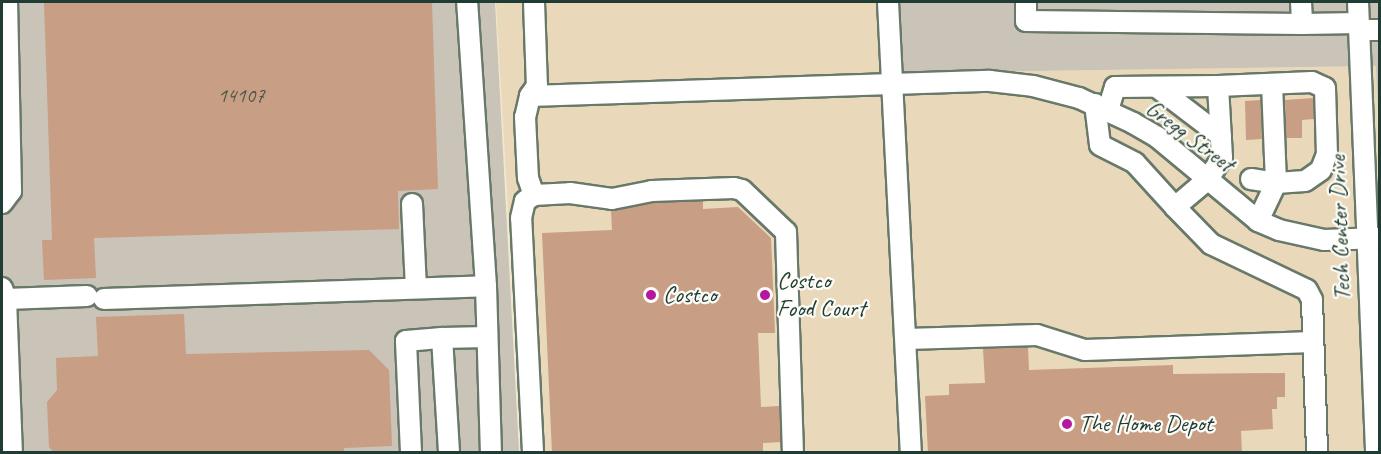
<!DOCTYPE html>
<style>
body{margin:0}
#map{position:relative;width:1381px;height:454px;overflow:hidden;background:#efe9ce;font-family:Caveat,sans-serif}
div>[style]{position:absolute}
.built>*{inset:0;background:#e9d9ba}
.industrial>*{inset:0;background:#c9c3b8}
.building>*{inset:0;background:#c89e84}
.roads{filter:drop-shadow(2px 0 #68796a) drop-shadow(-2px 0 #68796a) drop-shadow(0 2px #68796a) drop-shadow(0 -2px #68796a)}
.minor>*{height:20px;margin:-10px;padding:0 10px;transform-origin:10px;border-radius:10px;background:#fff}
.dots>*{width:16px;height:16px;translate:-50% -50%;box-sizing:border-box;border:3px solid #fdfcf7;border-radius:50%}
span{translate:-50% -50%;white-space:nowrap;text-align:center;line-height:1.15;-webkit-text-stroke:4.5px #fdfcf7;paint-order:stroke}
.number-label{font-size:21px;color:#495548}
.number-label span{-webkit-text-stroke-width:0}
.street-label{font-size:24px;color:#1f3d34}
.poi-label{font-size:24px;color:#1f3d34}
.left{translate:0 -50%;text-align:left}
.frame{position:absolute;inset:0;border:3px solid #1f3d34;pointer-events:none}
</style>
<div id="map">
<div class="built">
<i style="clip-path:polygon(496px 2px,897px 2px,900px 73px,1377px 66px,1379px 452px,522px 452px)"></i>
</div>
<div class="industrial">
<i style="clip-path:polygon(2px 2px,495px 2px,519px 452px,2px 452px)"></i>
<i style="clip-path:polygon(897px 2px,1379px 2px,1379px 134px,1376px 66px,900px 73px)"></i>
</div>
<div class="building">
<i style="clip-path:polygon(44px 2px,432px 2px,438px 189px,398px 191px,399px 229px,94px 238px,96px 278px,44px 280px,42px 240px,52px 240px)"></i>
<i style="clip-path:polygon(1313px 98px,1314px 119px,1302px 120px,1302px 138px,1286px 138px,1285px 100px)"></i>
<i style="clip-path:polygon(1261px 100px,1262px 139px,1246px 140px,1245px 101px)"></i>
<i style="clip-path:polygon(703px 201px,703px 209px,738px 207px,771px 238px,775px 333px,758px 333px,761px 407px,779px 406px,781px 442px,763px 443px,763px 453px,552px 453px,542px 233px,612px 230px,611px 211px,653px 203px)"></i>
<i style="clip-path:polygon(184px 314px,186px 354px,369px 350px,389px 370px,392px 446px,344px 448px,344px 453px,54px 453px,49px 447px,47px 402px,57px 390px,56px 358px,98px 356px,96px 317px)"></i>
<i style="clip-path:polygon(1028px 347px,1029px 370px,1173px 365px,1173px 374px,1285px 373px,1285px 397px,1277px 397px,1277px 409px,1272px 409px,1273px 429px,1241px 431px,1242px 453px,928px 453px,925px 396px,949px 395px,949px 384px,985px 383px,983px 349px)"></i>
</div>
<div class="roads">
<div class="minor">
<i style="left:534px;top:2px;width:84px;rotate:88deg"></i>
<i style="left:537px;top:86px;width:12px;rotate:125deg"></i>
<i style="left:530px;top:96px;width:22px;rotate:103deg"></i>
<i style="left:525px;top:117px;width:61px;rotate:87.2deg"></i>
<i style="left:528px;top:178px;width:18px;rotate:71deg"></i>
<i style="left:888px;top:2px;width:451px;rotate:87.1deg"></i>
<i style="left:1026px;top:2px;width:19px;rotate:90deg"></i>
<i style="left:1026px;top:21px;width:276px;rotate:0.6deg"></i>
<i style="left:1301px;top:2px;width:22px;rotate:87deg"></i>
<i style="left:1302px;top:24px;width:57px;rotate:-1deg"></i>
<i style="left:1358px;top:2px;width:450px;rotate:87.7deg"></i>
<i style="left:1359px;top:30px;width:21px"></i>
<i style="left:1218px;top:86px;width:94px;rotate:-2.4deg"></i>
<i style="left:1312px;top:82px;width:14px;rotate:25deg"></i>
<i style="left:1325px;top:88px;width:66px;rotate:88.3deg"></i>
<i style="left:1327px;top:154px;width:17px;rotate:111deg"></i>
<i style="left:1321px;top:170px;width:19px;rotate:145deg"></i>
<i style="left:1305px;top:181px;width:29px;rotate:176deg"></i>
<i style="left:1276px;top:183px;width:99px;rotate:-92.3deg"></i>
<i style="left:1158px;top:88px;width:79px;rotate:37.3deg"></i>
<i style="left:530px;top:96px;width:460px;rotate:-1.9deg"></i>
<i style="left:990px;top:81px;width:43px;rotate:6.6deg"></i>
<i style="left:1033px;top:86px;width:48px;rotate:14.6deg"></i>
<i style="left:1079px;top:98px;width:60px;rotate:24.8deg"></i>
<i style="left:1133px;top:123px;width:28px;rotate:30deg"></i>
<i style="left:1157px;top:137px;width:131px;rotate:39.7deg"></i>
<i style="left:1258px;top:221px;width:23px;rotate:23deg"></i>
<i style="left:1279px;top:230px;width:46px;rotate:12.5deg"></i>
<i style="left:1324px;top:240px;width:56px;rotate:-2deg"></i>
<i style="left:1095px;top:104px;width:41px;rotate:83deg"></i>
<i style="left:1100px;top:145px;width:39px;rotate:27deg"></i>
<i style="left:1135px;top:163px;width:59px;rotate:47.7deg"></i>
<i style="left:1108px;top:110px;width:24px;rotate:-73deg"></i>
<i style="left:1115px;top:87px;width:103px;rotate:-0.6deg"></i>
<i style="left:1218px;top:86px;width:72px;rotate:86.8deg"></i>
<i style="left:1222px;top:158px;width:27px;rotate:124deg"></i>
<i style="left:1207px;top:180px;width:42px;rotate:139.8deg"></i>
<i style="left:1175px;top:207px;width:52px;rotate:45.8deg"></i>
<i style="left:1211px;top:244px;width:106px;rotate:25.6deg"></i>
<i style="left:1307px;top:290px;width:11px;rotate:63deg"></i>
<i style="left:1312px;top:300px;width:152px;rotate:88.1deg"></i>
<i style="left:1251px;top:179px;width:25px;rotate:9deg"></i>
<i style="left:1276px;top:183px;width:42px;rotate:115.3deg"></i>
<i style="left:2px;top:203px;width:15px;rotate:-53deg"></i>
<i style="left:11px;top:191px;width:189px;rotate:-91.2deg"></i>
<i style="left:412px;top:204px;width:84px;rotate:87.3deg"></i>
<i style="left:486px;top:286px;width:166px;rotate:88.3deg"></i>
<i style="left:2px;top:288px;width:12px;rotate:70deg"></i>
<i style="left:6px;top:299px;width:81px;rotate:-2.1deg"></i>
<i style="left:104px;top:299px;width:382px;rotate:-1.9deg"></i>
<i style="left:486px;top:286px;width:285px;rotate:-93.8deg"></i>
<i style="left:2px;top:302px;width:5px;rotate:-37deg"></i>
<i style="left:6px;top:299px;width:153px;rotate:87.8deg"></i>
<i style="left:907px;top:339px;width:130px;rotate:-1.8deg"></i>
<i style="left:1037px;top:335px;width:50px;rotate:17.4deg"></i>
<i style="left:1085px;top:350px;width:228px;rotate:-2deg"></i>
<i style="left:411px;top:452px;width:111px;rotate:-92.6deg"></i>
<i style="left:406px;top:341px;width:36px;rotate:-5deg"></i>
<i style="left:449px;top:452px;width:114px;rotate:-93.5deg"></i>
<i style="left:442px;top:338px;width:45px;rotate:-1.3deg"></i>
<i style="left:533px;top:452px;width:234px;rotate:-92.9deg"></i>
<i style="left:521px;top:218px;width:17px;rotate:-77deg"></i>
<i style="left:525px;top:201px;width:11px;rotate:-34deg"></i>
<i style="left:534px;top:195px;width:36px;rotate:-3deg"></i>
<i style="left:570px;top:193px;width:42px;rotate:8.1deg"></i>
<i style="left:612px;top:199px;width:41px;rotate:-11.3deg"></i>
<i style="left:652px;top:191px;width:82px;rotate:-2.1deg"></i>
<i style="left:734px;top:188px;width:8px;rotate:14deg"></i>
<i style="left:742px;top:190px;width:61px;rotate:43.7deg"></i>
<i style="left:786px;top:232px;width:220px;rotate:88.2deg"></i>
</div>
</div>
<div class="dots">
<i style="left:651px;top:295px;background:#b5179e"></i>
<i style="left:765px;top:295px;background:#b5179e"></i>
<i style="left:1067px;top:424px;background:#b5179e"></i>
</div>
<div class="number-label">
<span style="left:241px;top:95px">14107</span>
</div>
<div class="street-label">
<span style="left:1190px;top:136px;rotate:37deg">Gregg Street</span>
<span style="left:1340px;top:228px;rotate:-92deg">Tech Center Drive</span>
</div>
<div class="poi-label">
<span class="left" style="left:777px;top:295px">Costco<br>Food Court</span>
<span class="left" style="left:663px;top:295px">Costco</span>
<span class="left" style="left:1079px;top:424px">The Home Depot</span>
</div>
<div class="frame"></div>
</div>
